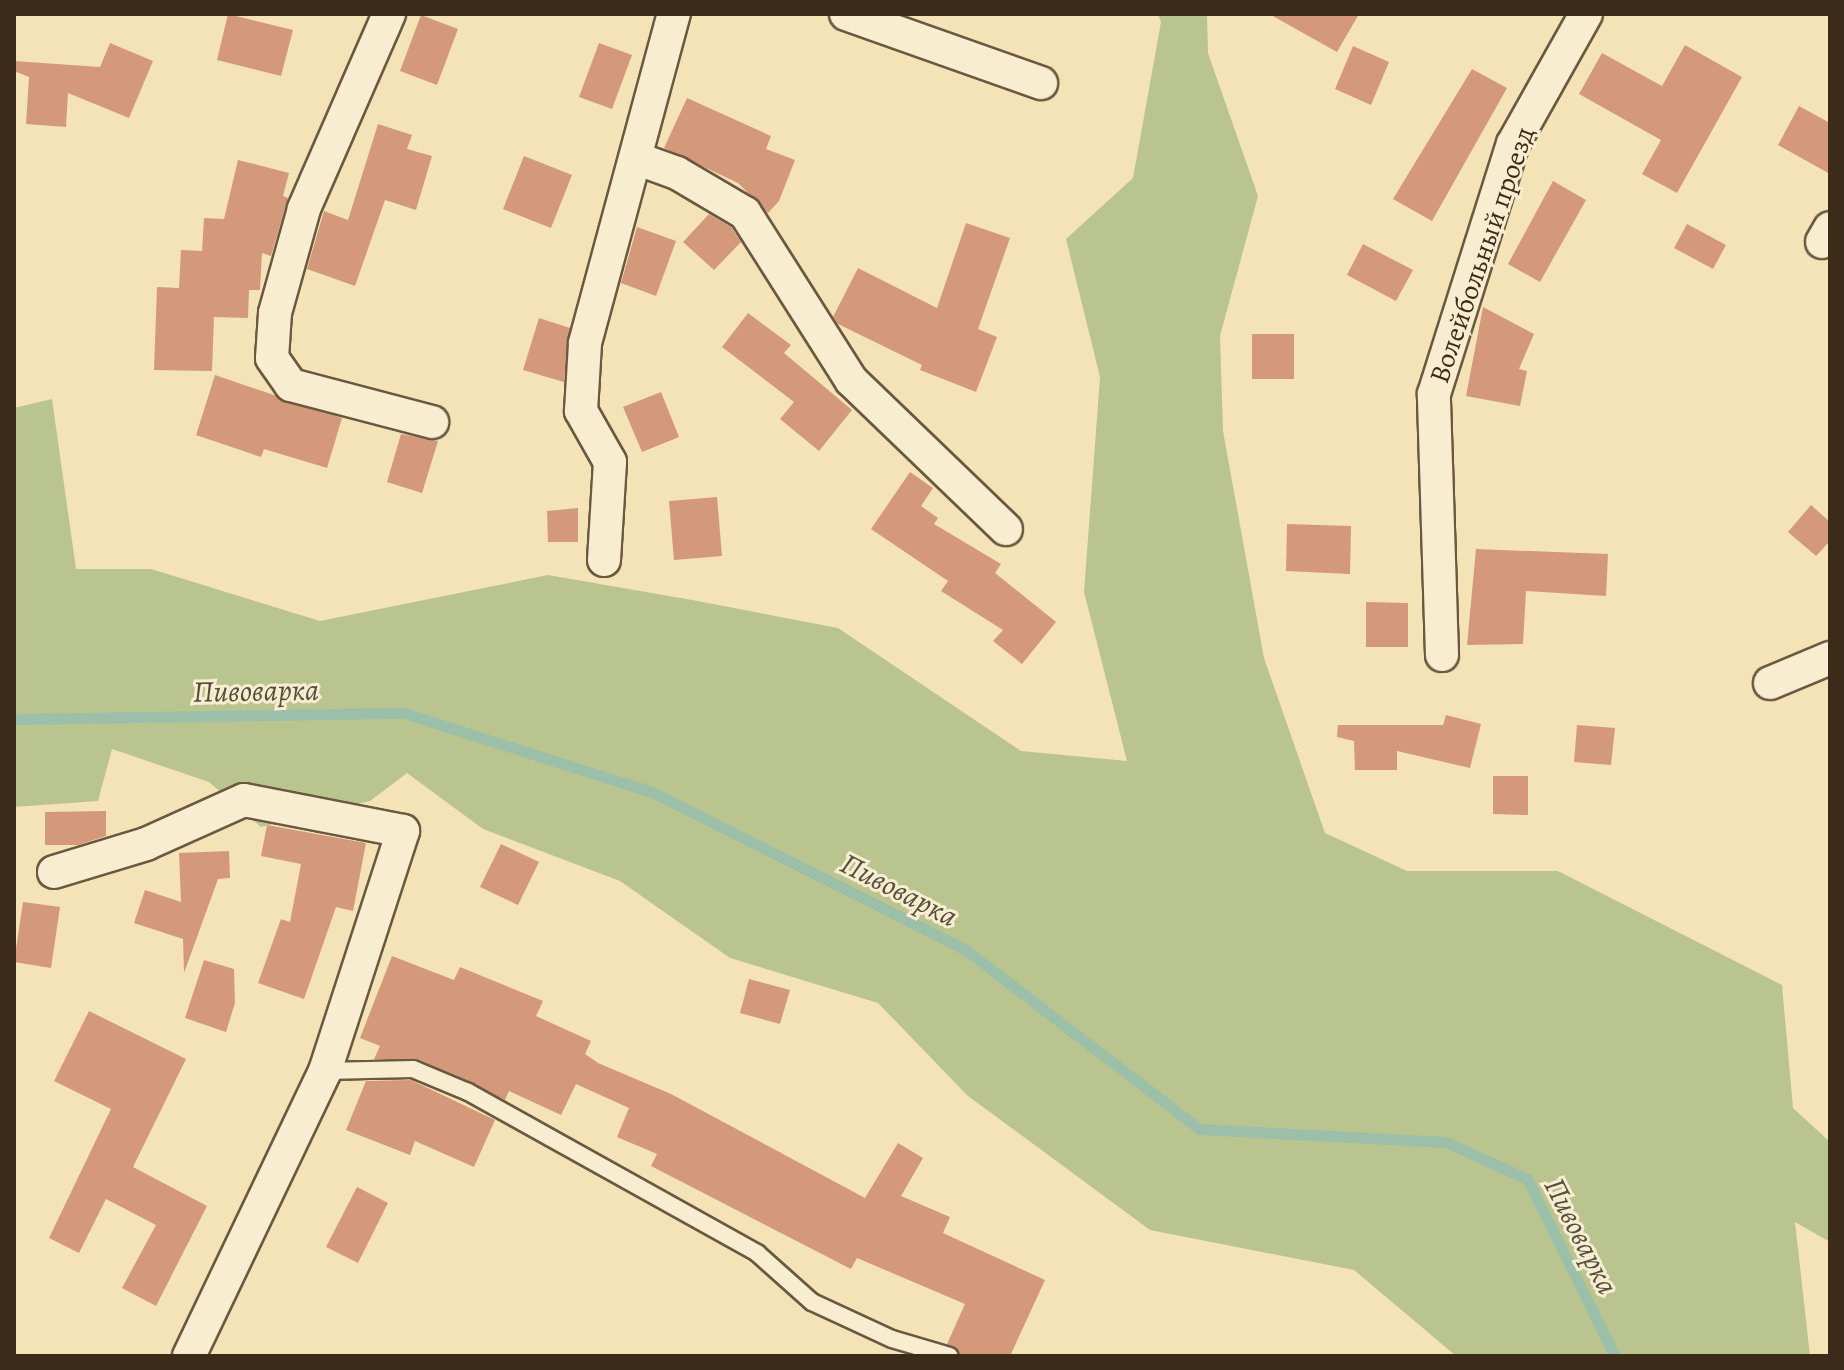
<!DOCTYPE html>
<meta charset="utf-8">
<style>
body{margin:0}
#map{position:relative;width:1844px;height:1370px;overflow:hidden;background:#f4e3b7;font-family:Alegreya,serif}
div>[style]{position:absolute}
.green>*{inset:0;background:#bac48f}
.stream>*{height:11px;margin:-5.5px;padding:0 5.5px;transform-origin:5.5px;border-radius:5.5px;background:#9cbfaa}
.building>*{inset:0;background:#d4997a}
.roads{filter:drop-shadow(2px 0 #6a5940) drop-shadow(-2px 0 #6a5940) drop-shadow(0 2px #6a5940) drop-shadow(0 -2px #6a5940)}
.service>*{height:16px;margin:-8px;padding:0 8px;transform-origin:8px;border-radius:8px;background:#f8edd0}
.minor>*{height:32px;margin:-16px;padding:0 16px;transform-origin:16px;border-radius:16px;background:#f8edd0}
span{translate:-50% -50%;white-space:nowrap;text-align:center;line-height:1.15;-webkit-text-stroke:6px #f8edd0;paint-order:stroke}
.street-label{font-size:28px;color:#3c2b19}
.water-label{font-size:30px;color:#54503d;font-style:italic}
.frame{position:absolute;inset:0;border:16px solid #3c2b19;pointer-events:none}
</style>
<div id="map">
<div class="green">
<i style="clip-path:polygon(1158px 14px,1207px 14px,1208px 53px,1258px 196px,1220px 336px,1223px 431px,1264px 658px,1325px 833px,1407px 871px,1558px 871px,1782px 985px,1793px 1108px,1830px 1142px,1830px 1242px,1795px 1222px,1810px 1356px,1456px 1356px,1354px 1270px,1150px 1230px,968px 1096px,878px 1003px,730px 958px,620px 881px,483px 829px,407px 773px,370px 801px,261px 827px,209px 782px,112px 749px,98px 801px,14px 807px,14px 408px,52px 399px,76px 569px,151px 569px,320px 621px,548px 575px,692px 600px,838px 628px,1021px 751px,1127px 761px,1084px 592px,1100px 377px,1066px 239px,1133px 178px,1161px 22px)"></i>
</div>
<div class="stream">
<i style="left:14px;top:719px;width:390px;rotate:-0.9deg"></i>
<i style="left:404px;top:713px;width:260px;rotate:17.7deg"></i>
<i style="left:652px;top:792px;width:352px;rotate:26.7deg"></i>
<i style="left:966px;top:950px;width:294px;rotate:37.5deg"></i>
<i style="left:1199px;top:1129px;width:247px;rotate:3deg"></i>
<i style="left:1446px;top:1142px;width:89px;rotate:24.6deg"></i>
<i style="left:1527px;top:1179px;width:198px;rotate:63.6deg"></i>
</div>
<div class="building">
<i style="clip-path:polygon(228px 14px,293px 30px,281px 76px,217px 60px)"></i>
<i style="clip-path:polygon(1269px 14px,1359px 14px,1337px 52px)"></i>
<i style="clip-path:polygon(421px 15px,458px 29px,437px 85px,400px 71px)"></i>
<i style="clip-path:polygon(110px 43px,153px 61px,129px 118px,68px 93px,66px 127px,26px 124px,29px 77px,14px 71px,14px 61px,100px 67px)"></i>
<i style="clip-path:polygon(599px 43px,632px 55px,612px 109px,579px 97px)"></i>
<i style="clip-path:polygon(1685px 45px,1742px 77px,1677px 193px,1642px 174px,1661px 140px,1579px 94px,1602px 53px,1662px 86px)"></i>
<i style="clip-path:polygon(1353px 46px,1389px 62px,1371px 105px,1335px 89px)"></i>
<i style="clip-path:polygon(1472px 69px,1507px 88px,1432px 221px,1393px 199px)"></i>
<i style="clip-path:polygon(687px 98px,771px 136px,766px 149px,795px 160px,779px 201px,768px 213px,738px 183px,664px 148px)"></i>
<i style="clip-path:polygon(1799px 106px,1830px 123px,1830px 174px,1778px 145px)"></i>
<i style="clip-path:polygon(378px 124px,412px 135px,407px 149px,432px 156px,416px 210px,385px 200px,355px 286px,307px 269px,324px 211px,348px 220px)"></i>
<i style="clip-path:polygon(524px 156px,572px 175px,551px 228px,503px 209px)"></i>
<i style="clip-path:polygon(238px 160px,289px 173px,283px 196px,288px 198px,271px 256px,262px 253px,260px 290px,249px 290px,248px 318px,214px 317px,212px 371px,154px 370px,157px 287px,179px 288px,181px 250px,202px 251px,204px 218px,224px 219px)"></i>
<i style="clip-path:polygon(1553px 181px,1586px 200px,1540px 282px,1508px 264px)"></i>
<i style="clip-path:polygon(709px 214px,731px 227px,741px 242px,714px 270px,683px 242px)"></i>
<i style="clip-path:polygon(966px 223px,1010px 238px,978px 329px,997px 337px,976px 392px,920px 370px,922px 365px,838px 324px,833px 317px,858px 268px,937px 308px)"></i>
<i style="clip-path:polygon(1687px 224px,1726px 245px,1713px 269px,1674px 248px)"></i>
<i style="clip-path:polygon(637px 227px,676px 241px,656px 296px,621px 283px)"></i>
<i style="clip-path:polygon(1363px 244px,1413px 270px,1396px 301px,1347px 275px)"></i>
<i style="clip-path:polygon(1483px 307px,1534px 334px,1519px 369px,1527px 371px,1520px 406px,1466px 396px)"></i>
<i style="clip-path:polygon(748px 313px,791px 345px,784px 353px,852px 410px,819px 451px,780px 419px,794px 402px,722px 347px)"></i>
<i style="clip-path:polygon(539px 318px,570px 328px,564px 382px,523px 370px)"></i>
<i style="clip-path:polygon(1252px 334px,1294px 334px,1294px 379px,1252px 379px)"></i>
<i style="clip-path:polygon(215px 375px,342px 418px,327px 468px,264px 449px,261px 457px,196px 435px)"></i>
<i style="clip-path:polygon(661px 392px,679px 437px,642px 452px,623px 407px)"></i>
<i style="clip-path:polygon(401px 434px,438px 441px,422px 493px,387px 482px)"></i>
<i style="clip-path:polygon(910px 472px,933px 488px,921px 506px,938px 518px,934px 524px,1001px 564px,995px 573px,1056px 622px,1022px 664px,993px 641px,1003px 630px,941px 591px,948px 581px,871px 529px)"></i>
<i style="clip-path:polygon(717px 497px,722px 556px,674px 560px,669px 501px)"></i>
<i style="clip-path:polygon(1811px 505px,1830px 522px,1830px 541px,1816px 556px,1788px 532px)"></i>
<i style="clip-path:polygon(578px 508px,578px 542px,548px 542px,547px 511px)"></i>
<i style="clip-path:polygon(1287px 524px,1351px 526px,1350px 574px,1286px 571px)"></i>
<i style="clip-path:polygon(1476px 549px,1608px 554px,1606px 596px,1526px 591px,1523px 644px,1467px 645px)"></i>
<i style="clip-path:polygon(1366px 602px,1408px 603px,1408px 647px,1366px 647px)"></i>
<i style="clip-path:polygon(1446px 715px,1481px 724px,1470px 768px,1397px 751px,1397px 770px,1355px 770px,1354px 741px,1337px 737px,1338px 725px,1443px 725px)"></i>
<i style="clip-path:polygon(1577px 725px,1615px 728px,1611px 765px,1574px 762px)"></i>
<i style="clip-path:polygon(1493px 776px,1528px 776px,1528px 815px,1493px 814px)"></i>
<i style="clip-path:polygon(106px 811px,106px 836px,78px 845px,45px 845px,45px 812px)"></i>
<i style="clip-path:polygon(267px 825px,366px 843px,353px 911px,336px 907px,304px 999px,258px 983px,281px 919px,290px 922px,301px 864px,261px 856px)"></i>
<i style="clip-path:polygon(501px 844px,539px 862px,518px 905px,480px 887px)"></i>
<i style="clip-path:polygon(229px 851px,230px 878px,218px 879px,184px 973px,183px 939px,134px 923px,145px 890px,181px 902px,179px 853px)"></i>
<i style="clip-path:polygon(23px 902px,60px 907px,51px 968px,14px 962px)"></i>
<i style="clip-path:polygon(392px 956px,454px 980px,460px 967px,543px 1001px,536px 1016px,591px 1041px,585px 1054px,598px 1063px,671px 1094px,865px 1198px,898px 1143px,923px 1158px,901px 1196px,950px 1217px,943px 1233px,1045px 1280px,1010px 1356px,961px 1356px,947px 1344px,965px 1304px,857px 1258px,851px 1269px,651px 1166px,657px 1154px,617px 1137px,629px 1108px,576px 1084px,561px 1115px,509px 1091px,505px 1100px,417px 1059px,374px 1059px,380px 1046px,360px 1038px)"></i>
<i style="clip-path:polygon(204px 960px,234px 969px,235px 1003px,226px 1032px,185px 1018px)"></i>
<i style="clip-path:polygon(749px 979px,790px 990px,780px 1024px,740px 1013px)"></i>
<i style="clip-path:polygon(89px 1011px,186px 1059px,133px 1167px,207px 1206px,156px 1306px,122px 1288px,156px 1225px,106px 1199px,79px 1253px,49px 1238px,111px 1109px,54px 1081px)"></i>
<i style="clip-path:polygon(411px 1080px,495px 1120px,474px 1167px,415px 1141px,410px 1155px,346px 1130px,366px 1081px)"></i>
<i style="clip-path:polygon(357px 1187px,388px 1203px,358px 1263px,326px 1247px)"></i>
</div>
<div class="roads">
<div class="service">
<i style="left:325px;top:1071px;width:88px;rotate:-1.3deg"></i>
<i style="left:413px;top:1069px;width:60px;rotate:22.7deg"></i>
<i style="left:468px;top:1092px;width:331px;rotate:29.1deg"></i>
<i style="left:757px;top:1253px;width:74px;rotate:41.7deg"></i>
<i style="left:812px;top:1302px;width:88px;rotate:24.8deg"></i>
<i style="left:892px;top:1339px;width:60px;rotate:16.3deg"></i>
</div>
<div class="minor">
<i style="left:389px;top:14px;width:213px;rotate:113.6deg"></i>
<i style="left:304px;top:209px;width:108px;rotate:105.6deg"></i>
<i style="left:275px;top:313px;width:45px;rotate:93.8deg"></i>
<i style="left:272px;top:358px;width:33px;rotate:55deg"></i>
<i style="left:291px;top:385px;width:146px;rotate:14.7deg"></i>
<i style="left:846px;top:14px;width:207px;rotate:19.5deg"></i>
<i style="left:638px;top:159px;width:41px;rotate:19.7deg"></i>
<i style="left:677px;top:173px;width:79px;rotate:30.5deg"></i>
<i style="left:745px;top:213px;width:198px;rotate:57.6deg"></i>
<i style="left:851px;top:380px;width:215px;rotate:43.9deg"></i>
<i style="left:1822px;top:242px;width:16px;rotate:-60deg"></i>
<i style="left:604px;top:560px;width:98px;rotate:-86.5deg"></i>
<i style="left:610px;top:462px;width:59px;rotate:-119.6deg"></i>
<i style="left:581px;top:411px;width:68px;rotate:-86.6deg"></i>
<i style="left:585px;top:343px;width:341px;rotate:-74.9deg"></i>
<i style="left:1442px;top:655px;width:261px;rotate:-91.8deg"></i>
<i style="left:1434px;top:394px;width:262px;rotate:-72.5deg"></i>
<i style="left:1513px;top:144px;width:149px;rotate:-60.7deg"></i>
<i style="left:1770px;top:683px;width:65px;rotate:-22.6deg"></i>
<i style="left:54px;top:872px;width:96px;rotate:-16.9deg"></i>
<i style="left:146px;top:844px;width:107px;rotate:-24.2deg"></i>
<i style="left:244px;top:800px;width:162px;rotate:11deg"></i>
<i style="left:403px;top:831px;width:252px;rotate:108deg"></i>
<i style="left:325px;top:1071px;width:316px;rotate:115.5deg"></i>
</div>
</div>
<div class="street-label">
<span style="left:1482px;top:255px;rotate:-71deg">Волейбольный проезд</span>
</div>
<div class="water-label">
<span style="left:256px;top:691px;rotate:-1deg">Пивоварка</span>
<span style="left:899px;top:890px;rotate:27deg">Пивоварка</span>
<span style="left:1581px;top:1236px;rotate:63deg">Пивоварка</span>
</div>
<div class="frame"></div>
</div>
